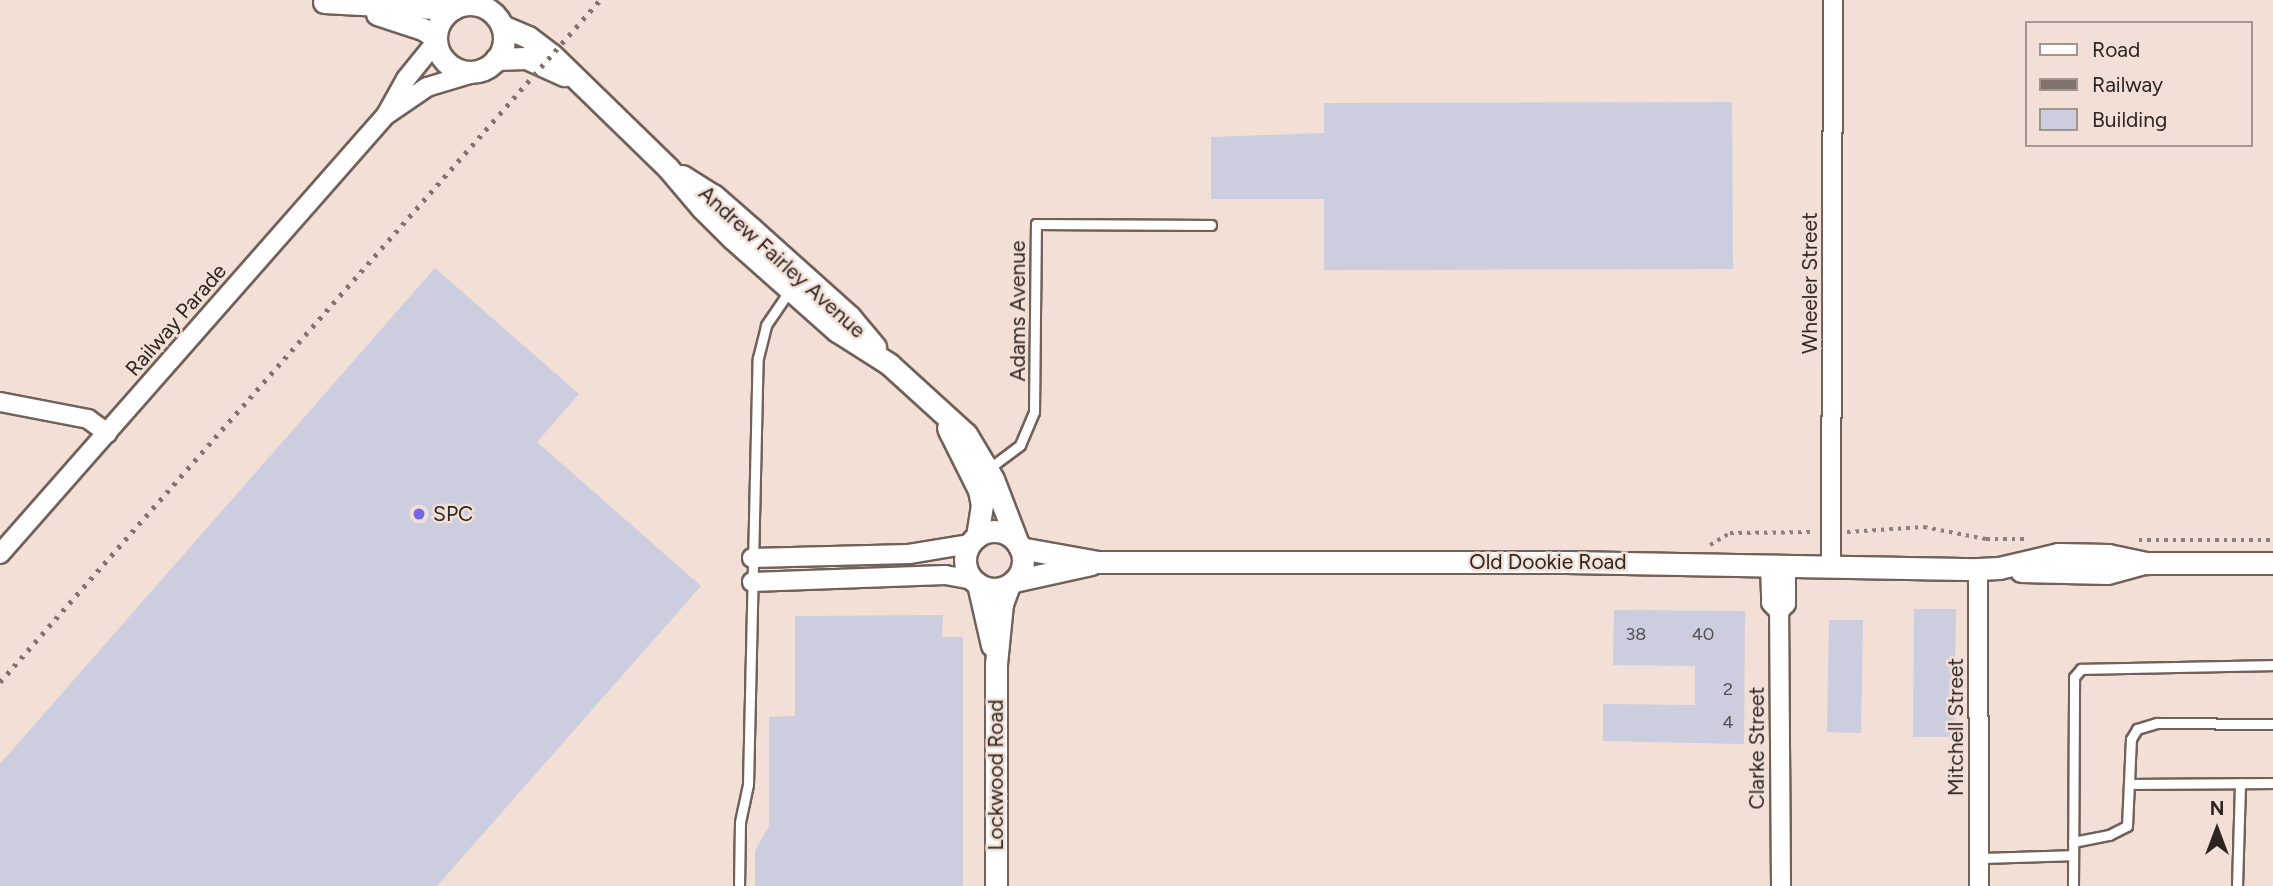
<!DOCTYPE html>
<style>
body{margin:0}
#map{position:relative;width:2273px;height:886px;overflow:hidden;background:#f2dfd6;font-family:Figtree,sans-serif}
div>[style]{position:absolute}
.building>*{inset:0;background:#cccddf}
.path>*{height:3.5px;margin-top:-1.75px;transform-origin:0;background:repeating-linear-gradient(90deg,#8d807a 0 3.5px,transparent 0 8.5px)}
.roads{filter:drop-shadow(2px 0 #716159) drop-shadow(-2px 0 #716159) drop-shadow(0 2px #716159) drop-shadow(0 -2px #716159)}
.service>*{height:9px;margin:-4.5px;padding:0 4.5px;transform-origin:4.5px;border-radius:4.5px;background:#fff}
.minor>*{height:18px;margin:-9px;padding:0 9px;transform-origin:9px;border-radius:9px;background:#fff}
.tertiary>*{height:21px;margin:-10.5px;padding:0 10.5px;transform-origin:10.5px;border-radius:10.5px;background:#fff}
.tertiary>.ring{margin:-10.5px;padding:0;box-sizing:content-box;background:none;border:21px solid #fff;border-radius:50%}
.rail>*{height:5px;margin-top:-2.5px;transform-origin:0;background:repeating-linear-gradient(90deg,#81746e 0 3.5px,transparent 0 10.5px)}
.dots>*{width:19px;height:19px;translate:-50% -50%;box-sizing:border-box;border:4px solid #f2dfd6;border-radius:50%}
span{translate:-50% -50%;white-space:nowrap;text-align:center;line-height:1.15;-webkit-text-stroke:5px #f2dfd6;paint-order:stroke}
.number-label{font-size:18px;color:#544f50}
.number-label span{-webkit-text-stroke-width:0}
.street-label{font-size:21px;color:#2c2521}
.poi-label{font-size:21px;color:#2c2521}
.left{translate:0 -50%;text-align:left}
.legend{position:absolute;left:2025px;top:21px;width:228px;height:126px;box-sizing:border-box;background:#f2dfd6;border:2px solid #a3958e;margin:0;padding:9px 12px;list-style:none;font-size:21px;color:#2c2521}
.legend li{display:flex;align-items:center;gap:14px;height:35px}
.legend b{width:35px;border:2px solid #a3958e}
.north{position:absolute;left:2182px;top:795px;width:70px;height:70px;-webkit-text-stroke:5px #f2dfd6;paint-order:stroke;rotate:0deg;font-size:19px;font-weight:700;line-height:28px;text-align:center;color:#2c2521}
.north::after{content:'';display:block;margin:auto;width:24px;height:32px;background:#2c2521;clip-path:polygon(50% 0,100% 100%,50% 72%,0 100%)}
</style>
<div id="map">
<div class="building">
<i style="clip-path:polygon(1732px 102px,1733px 269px,1324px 270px,1324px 199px,1211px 199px,1211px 137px,1324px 133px,1324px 103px)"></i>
<i style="clip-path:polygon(435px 268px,579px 394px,537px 442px,701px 586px,437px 886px,0 886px,0 764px)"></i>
<i style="clip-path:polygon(1914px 609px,1956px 609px,1954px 737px,1913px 737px)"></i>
<i style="clip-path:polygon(1614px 610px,1745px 611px,1744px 744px,1603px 741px,1603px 704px,1695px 705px,1695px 666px,1613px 665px)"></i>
<i style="clip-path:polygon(943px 615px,942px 637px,963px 637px,963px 886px,755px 886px,755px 851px,769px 826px,769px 717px,795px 716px,795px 616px)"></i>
<i style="clip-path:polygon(1829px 620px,1863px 620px,1861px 733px,1827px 732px)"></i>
</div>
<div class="path">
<i style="left:1847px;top:532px;width:77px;rotate:-3.7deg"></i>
<i style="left:1924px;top:527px;width:63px;rotate:11deg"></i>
<i style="left:1986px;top:539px;width:43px"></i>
<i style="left:2139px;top:540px;width:134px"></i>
<i style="left:1710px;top:545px;width:23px;rotate:-31deg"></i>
<i style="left:1730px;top:533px;width:85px;rotate:-0.7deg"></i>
</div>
<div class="roads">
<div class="service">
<i style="left:987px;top:467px;width:9px;rotate:-21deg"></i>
<i style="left:995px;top:464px;width:31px;rotate:-37deg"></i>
<i style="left:1020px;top:445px;width:36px;rotate:-67deg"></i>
<i style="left:1034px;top:412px;width:188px;rotate:-89.4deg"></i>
<i style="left:1036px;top:224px;width:175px;rotate:0.3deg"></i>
<i style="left:2130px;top:784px;width:143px;rotate:-0.4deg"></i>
<i style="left:2073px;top:842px;width:37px;rotate:-11deg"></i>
<i style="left:2109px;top:835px;width:20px;rotate:-27deg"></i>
<i style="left:2127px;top:826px;width:87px;rotate:-87.4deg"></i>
<i style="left:2131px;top:739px;width:12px;rotate:-59deg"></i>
<i style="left:2137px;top:729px;width:21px;rotate:-17deg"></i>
<i style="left:2157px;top:723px;width:116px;rotate:0.5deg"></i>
<i style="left:1979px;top:858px;width:94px;rotate:-1.8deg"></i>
<i style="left:739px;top:886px;width:64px;rotate:-89.1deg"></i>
<i style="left:740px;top:822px;width:39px;rotate:-78deg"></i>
<i style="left:748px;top:784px;width:426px;rotate:-88.7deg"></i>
<i style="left:758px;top:358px;width:34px;rotate:-76deg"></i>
<i style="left:766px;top:325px;width:42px;rotate:-55.6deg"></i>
<i style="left:2073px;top:886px;width:209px;rotate:-89.7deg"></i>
<i style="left:2074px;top:677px;width:11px;rotate:-49deg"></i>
<i style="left:2081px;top:669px;width:192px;rotate:-1.2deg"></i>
<i style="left:2237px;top:886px;width:103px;rotate:-88.3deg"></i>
</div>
<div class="minor">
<i style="left:389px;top:113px;width:46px;rotate:-34.4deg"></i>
<i style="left:427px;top:87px;width:55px;rotate:-16.8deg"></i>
<i style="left:0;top:402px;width:90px;rotate:10.9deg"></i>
<i style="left:88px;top:419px;width:24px;rotate:36deg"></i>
<i style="left:0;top:554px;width:585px;rotate:-48.68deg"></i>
<i style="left:386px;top:115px;width:41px;rotate:-60.9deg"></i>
<i style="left:406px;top:79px;width:48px;rotate:-51deg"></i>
<i style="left:752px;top:558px;width:157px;rotate:-1.5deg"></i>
<i style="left:909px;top:554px;width:62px;rotate:-9.3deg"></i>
<i style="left:1770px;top:565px;width:38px;rotate:88deg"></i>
<i style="left:1771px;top:603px;width:11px;rotate:45deg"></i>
<i style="left:1831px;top:567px;width:567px;rotate:-89.8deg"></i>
<i style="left:1978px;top:569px;width:317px;rotate:89.8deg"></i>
<i style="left:752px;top:582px;width:193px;rotate:-2.1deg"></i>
<i style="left:945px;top:575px;width:28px;rotate:10deg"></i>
<i style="left:1781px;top:886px;width:275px;rotate:-90.4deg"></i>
<i style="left:1779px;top:611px;width:10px;rotate:-45deg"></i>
<i style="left:1786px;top:604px;width:39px;rotate:-90deg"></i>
</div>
<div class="tertiary">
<i style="left:324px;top:2px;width:129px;rotate:3.1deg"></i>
<i class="ring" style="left:436px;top:4px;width:47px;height:47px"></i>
<i style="left:377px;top:14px;width:48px;rotate:18.1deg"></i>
<i style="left:423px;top:29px;width:16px;rotate:35deg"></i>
<i style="left:502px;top:26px;width:28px;rotate:23deg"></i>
<i style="left:528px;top:37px;width:30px;rotate:37deg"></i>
<i style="left:552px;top:55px;width:162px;rotate:44.2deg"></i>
<i style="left:668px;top:168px;width:52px;rotate:49.6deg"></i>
<i style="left:702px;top:208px;width:42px;rotate:45deg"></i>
<i style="left:732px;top:238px;width:140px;rotate:41.5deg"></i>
<i style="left:837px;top:331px;width:62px;rotate:32.4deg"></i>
<i style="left:889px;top:364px;width:104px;rotate:42.3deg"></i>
<i style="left:966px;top:434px;width:52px;rotate:59deg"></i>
<i style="left:993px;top:479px;width:70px;rotate:69deg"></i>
<i style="left:496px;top:59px;width:30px;rotate:-2deg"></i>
<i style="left:526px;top:58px;width:42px;rotate:24.1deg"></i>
<i style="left:682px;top:176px;width:36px;rotate:32deg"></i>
<i style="left:713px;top:195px;width:52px;rotate:41.1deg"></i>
<i style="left:752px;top:229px;width:132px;rotate:41.9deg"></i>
<i style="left:850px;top:317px;width:39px;rotate:50deg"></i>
<i style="left:948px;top:428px;width:69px;rotate:63.4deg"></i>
<i style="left:979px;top:490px;width:15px;rotate:79deg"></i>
<i style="left:982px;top:505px;width:32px;rotate:99deg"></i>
<i class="ring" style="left:965px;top:531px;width:37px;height:37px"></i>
<i style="left:1020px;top:548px;width:78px;rotate:10.3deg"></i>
<i style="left:1097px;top:562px;width:469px"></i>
<i style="left:1566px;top:562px;width:412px;rotate:1deg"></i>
<i style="left:1978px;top:569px;width:21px;rotate:-3deg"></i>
<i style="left:1999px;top:568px;width:61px;rotate:-13.3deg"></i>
<i style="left:2058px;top:554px;width:50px;rotate:1.1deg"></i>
<i style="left:2108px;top:555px;width:40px;rotate:12deg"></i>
<i style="left:2147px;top:563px;width:126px"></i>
<i style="left:2021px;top:571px;width:86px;rotate:1.3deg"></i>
<i style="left:2107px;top:573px;width:35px;rotate:-15deg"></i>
<i style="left:1014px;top:581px;width:79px;rotate:-12.4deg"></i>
<i style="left:978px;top:584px;width:63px;rotate:77.1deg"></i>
<i style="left:996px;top:886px;width:222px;rotate:-90deg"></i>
<i style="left:996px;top:664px;width:60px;rotate:-84.3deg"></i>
<i style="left:1002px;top:604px;width:20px;rotate:-70deg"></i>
</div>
</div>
<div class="rail">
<i style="left:0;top:682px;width:908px;rotate:-48.66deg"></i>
</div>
<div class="dots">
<i style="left:419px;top:514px;background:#7469e4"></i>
</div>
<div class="number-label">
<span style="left:1636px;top:634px">38</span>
<span style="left:1703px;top:634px">40</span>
<span style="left:1728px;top:689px">2</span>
<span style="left:1728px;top:722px">4</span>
</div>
<div class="street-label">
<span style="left:782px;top:262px;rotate:42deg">Andrew Fairley Avenue</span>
<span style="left:1810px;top:283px;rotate:-90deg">Wheeler Street</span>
<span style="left:1018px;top:311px;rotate:-90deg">Adams Avenue</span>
<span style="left:176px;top:320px;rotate:-49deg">Railway Parade</span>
<span style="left:1548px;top:562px">Old Dookie Road</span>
<span style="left:1956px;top:727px;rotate:-90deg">Mitchell Street</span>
<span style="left:1757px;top:748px;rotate:-90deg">Clarke Street</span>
<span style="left:996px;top:775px;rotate:-90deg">Lockwood Road</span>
</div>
<div class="poi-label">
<span class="left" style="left:433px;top:514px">SPC</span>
</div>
<ul class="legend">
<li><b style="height:9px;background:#fff"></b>Road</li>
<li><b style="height:9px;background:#81746e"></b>Railway</li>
<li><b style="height:19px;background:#cccddf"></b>Building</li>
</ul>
<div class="north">N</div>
</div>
